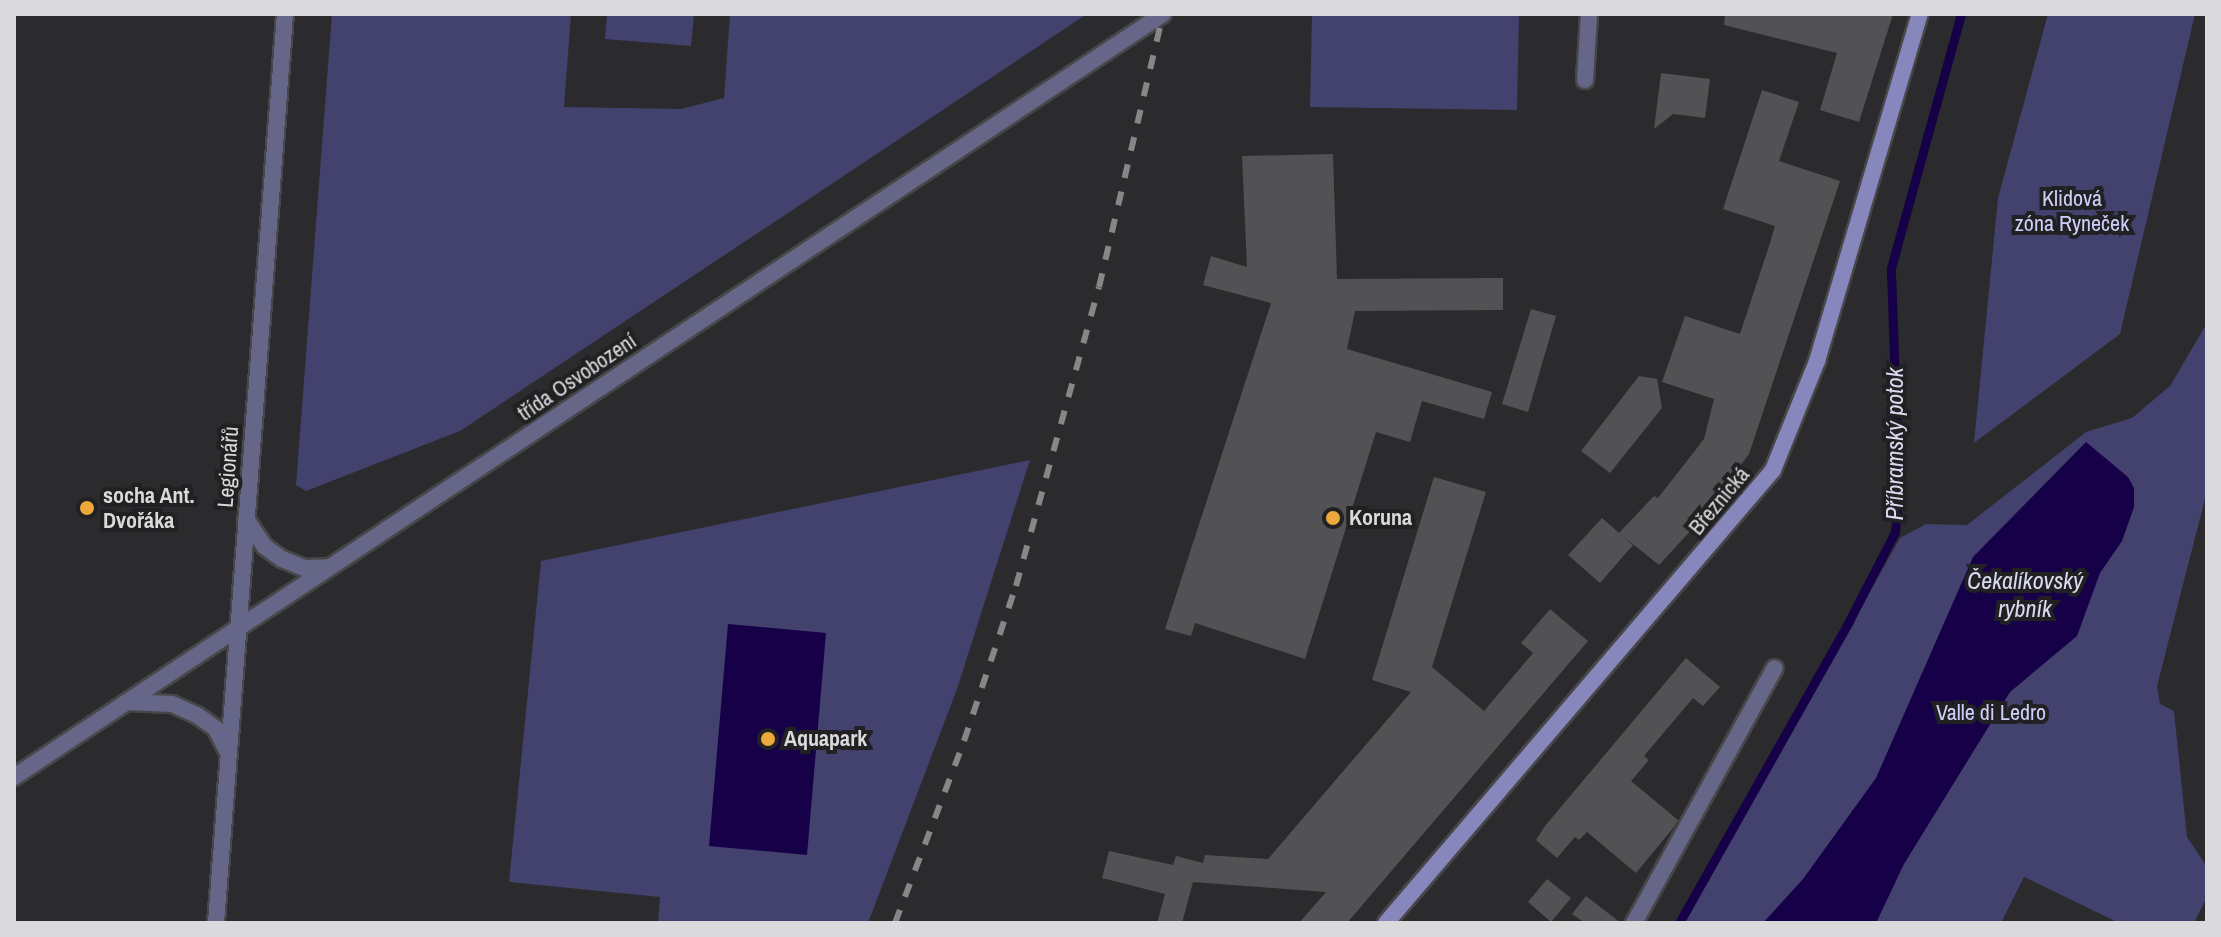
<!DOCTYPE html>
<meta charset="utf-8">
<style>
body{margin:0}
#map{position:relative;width:2221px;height:937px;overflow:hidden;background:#2b2b2d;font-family:"Archivo Narrow",sans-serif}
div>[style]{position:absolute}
.green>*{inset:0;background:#43416d}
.water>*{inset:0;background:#160047}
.stream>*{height:9px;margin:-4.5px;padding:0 4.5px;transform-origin:4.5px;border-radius:4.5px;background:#160047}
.building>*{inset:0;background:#525255}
.roads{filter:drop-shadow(2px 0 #474749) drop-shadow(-2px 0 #474749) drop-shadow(0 2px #474749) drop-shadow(0 -2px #474749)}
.street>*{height:16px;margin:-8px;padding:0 8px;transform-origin:8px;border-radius:8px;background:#668}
.secondary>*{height:16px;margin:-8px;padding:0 8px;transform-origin:8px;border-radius:8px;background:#8887bd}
.rail>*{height:6px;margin-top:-3px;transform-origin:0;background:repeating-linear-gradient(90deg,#878789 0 14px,transparent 0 28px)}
.dots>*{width:22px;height:22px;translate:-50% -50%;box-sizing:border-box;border:4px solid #212123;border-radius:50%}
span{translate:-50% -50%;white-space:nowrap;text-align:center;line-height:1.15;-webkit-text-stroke:8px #212123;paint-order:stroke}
.park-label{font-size:22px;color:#cfcffa}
.street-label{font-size:22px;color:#dadadc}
.poi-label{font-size:22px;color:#dadadc;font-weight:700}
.left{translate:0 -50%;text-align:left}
.water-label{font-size:24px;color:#dadaf0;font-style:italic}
.frame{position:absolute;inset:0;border:16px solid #dadadc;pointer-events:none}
</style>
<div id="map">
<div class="green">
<i style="clip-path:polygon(332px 14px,571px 14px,564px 107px,681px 109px,724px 98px,730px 14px,1087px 14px,460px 431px,306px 491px,296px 485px)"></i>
<i style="clip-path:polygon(607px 14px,694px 14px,691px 46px,605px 39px)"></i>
<i style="clip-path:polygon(1312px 14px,1519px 14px,1517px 110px,1310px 107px)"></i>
<i style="clip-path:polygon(2048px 14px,2195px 14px,2120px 334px,1974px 443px,1998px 198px)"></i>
<i style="clip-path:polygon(2207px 323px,2207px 491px,2157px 686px,2160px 704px,2174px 711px,2187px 837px,2207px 867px,2207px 897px,2194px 923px,2119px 923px,2024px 877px,2001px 923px,1684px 923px,1900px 538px,1926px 524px,1967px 525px,2086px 432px,2132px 418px,2170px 386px)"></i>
<i style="clip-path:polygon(1030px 460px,957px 689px,868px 923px,658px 923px,660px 897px,509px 882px,541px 561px)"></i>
</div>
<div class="water">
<i style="clip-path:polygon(2086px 442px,2128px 477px,2134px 488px,2134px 507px,2122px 541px,2100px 573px,2077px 636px,2010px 692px,1904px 864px,1876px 923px,1763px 923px,1803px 879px,1876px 778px,1973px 557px)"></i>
<i style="clip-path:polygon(728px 624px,826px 633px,807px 855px,709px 846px)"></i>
</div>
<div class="stream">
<i style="left:1679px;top:923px;width:347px;rotate:-60.6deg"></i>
<i style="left:1849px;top:621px;width:100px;rotate:-62.7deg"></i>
<i style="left:1895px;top:532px;width:41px;rotate:-84.4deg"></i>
<i style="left:1899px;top:491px;width:223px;rotate:-92.1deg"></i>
<i style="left:1891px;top:268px;width:263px;rotate:-74.6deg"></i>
</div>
<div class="building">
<i style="clip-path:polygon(1725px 14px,1893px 14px,1859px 122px,1820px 110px,1837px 53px,1724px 25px)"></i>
<i style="clip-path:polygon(1661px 73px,1710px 79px,1705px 118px,1673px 114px,1654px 129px)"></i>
<i style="clip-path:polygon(1762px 90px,1799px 102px,1779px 161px,1840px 181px,1749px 454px,1695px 526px,1659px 565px,1619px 533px,1654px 496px,1658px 498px,1704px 439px,1714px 399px,1662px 382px,1685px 316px,1740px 334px,1770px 243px,1775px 226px,1723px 209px)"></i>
<i style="clip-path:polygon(1333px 154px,1337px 279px,1503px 278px,1503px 310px,1355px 311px,1347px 349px,1492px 392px,1484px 419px,1422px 401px,1410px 442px,1376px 432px,1305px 659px,1195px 623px,1191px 636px,1165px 629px,1271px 303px,1203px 285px,1211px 256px,1247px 267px,1242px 156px)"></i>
<i style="clip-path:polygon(1531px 309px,1556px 316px,1528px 412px,1502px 404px)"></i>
<i style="clip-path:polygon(1639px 376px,1657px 379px,1662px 408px,1610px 473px,1581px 451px)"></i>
<i style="clip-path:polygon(1434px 477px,1486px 492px,1432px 667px,1484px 711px,1533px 653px,1521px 643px,1550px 609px,1588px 641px,1347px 923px,1299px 923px,1326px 892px,1193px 882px,1182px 923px,1157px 923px,1165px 894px,1102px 878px,1109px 851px,1173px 865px,1176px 856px,1203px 863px,1205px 855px,1268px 859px,1411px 692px,1372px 680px)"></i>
<i style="clip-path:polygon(1602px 518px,1633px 545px,1600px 583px,1568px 555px)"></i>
<i style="clip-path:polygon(1686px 658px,1720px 687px,1703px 706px,1693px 698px,1644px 756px,1649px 760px,1631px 781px,1678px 820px,1674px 827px,1636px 873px,1587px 832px,1579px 840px,1575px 837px,1557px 858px,1536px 840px,1545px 826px)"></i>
<i style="clip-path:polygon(1547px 879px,1571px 898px,1551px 922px,1528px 902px)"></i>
<i style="clip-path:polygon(1586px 896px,1621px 923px,1585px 923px,1572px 914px)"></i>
</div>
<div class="roads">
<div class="street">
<i style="left:1585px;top:80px;width:66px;rotate:-86.5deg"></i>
<i style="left:246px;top:519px;width:32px;rotate:56deg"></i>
<i style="left:264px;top:546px;width:22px;rotate:36deg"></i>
<i style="left:282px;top:559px;width:24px;rotate:22deg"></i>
<i style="left:304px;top:568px;width:25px;rotate:-2deg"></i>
<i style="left:127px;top:702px;width:45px;rotate:2.5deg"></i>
<i style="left:172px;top:704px;width:27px;rotate:24deg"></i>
<i style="left:197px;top:715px;width:24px;rotate:36deg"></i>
<i style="left:216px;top:729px;width:27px;rotate:63deg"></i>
<i style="left:14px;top:777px;width:1379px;rotate:-33.59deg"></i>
<i style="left:216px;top:923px;width:912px;rotate:-85.66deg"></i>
<i style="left:1634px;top:923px;width:291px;rotate:-61.1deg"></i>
</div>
<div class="secondary">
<i style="left:1386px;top:923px;width:596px;rotate:-49.49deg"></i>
<i style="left:1773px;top:470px;width:118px;rotate:-68deg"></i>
<i style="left:1817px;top:361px;width:362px;rotate:-73.5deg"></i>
</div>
</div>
<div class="rail">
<i style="left:895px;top:923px;width:195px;rotate:-69.2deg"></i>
<i style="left:964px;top:741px;width:163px;rotate:-71.5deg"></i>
<i style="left:1016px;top:586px;width:310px;rotate:-74.5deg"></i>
<i style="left:1099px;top:287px;width:280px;rotate:-76.8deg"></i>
</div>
<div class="dots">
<i style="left:87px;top:508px;background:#eda83b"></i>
<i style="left:1333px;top:518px;background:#eda83b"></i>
<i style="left:768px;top:739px;background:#eda83b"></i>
</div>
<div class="park-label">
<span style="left:2072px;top:211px">Klidová<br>zóna Ryneček</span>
<span style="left:1991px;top:713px">Valle di Ledro</span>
</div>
<div class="street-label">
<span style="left:577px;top:377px;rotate:-34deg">třída Osvobození</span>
<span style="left:228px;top:467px;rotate:-86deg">Legionářů</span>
<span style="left:1719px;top:501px;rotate:-50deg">Březnická</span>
</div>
<div class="poi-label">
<span class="left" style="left:103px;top:508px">socha Ant.<br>Dvořáka</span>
<span class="left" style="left:1349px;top:518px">Koruna</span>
<span class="left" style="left:784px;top:739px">Aquapark</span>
</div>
<div class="water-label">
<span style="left:1895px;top:444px;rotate:-90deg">Příbramský potok</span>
<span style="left:2025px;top:595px">Čekalíkovský<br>rybník</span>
</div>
<div class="frame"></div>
</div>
